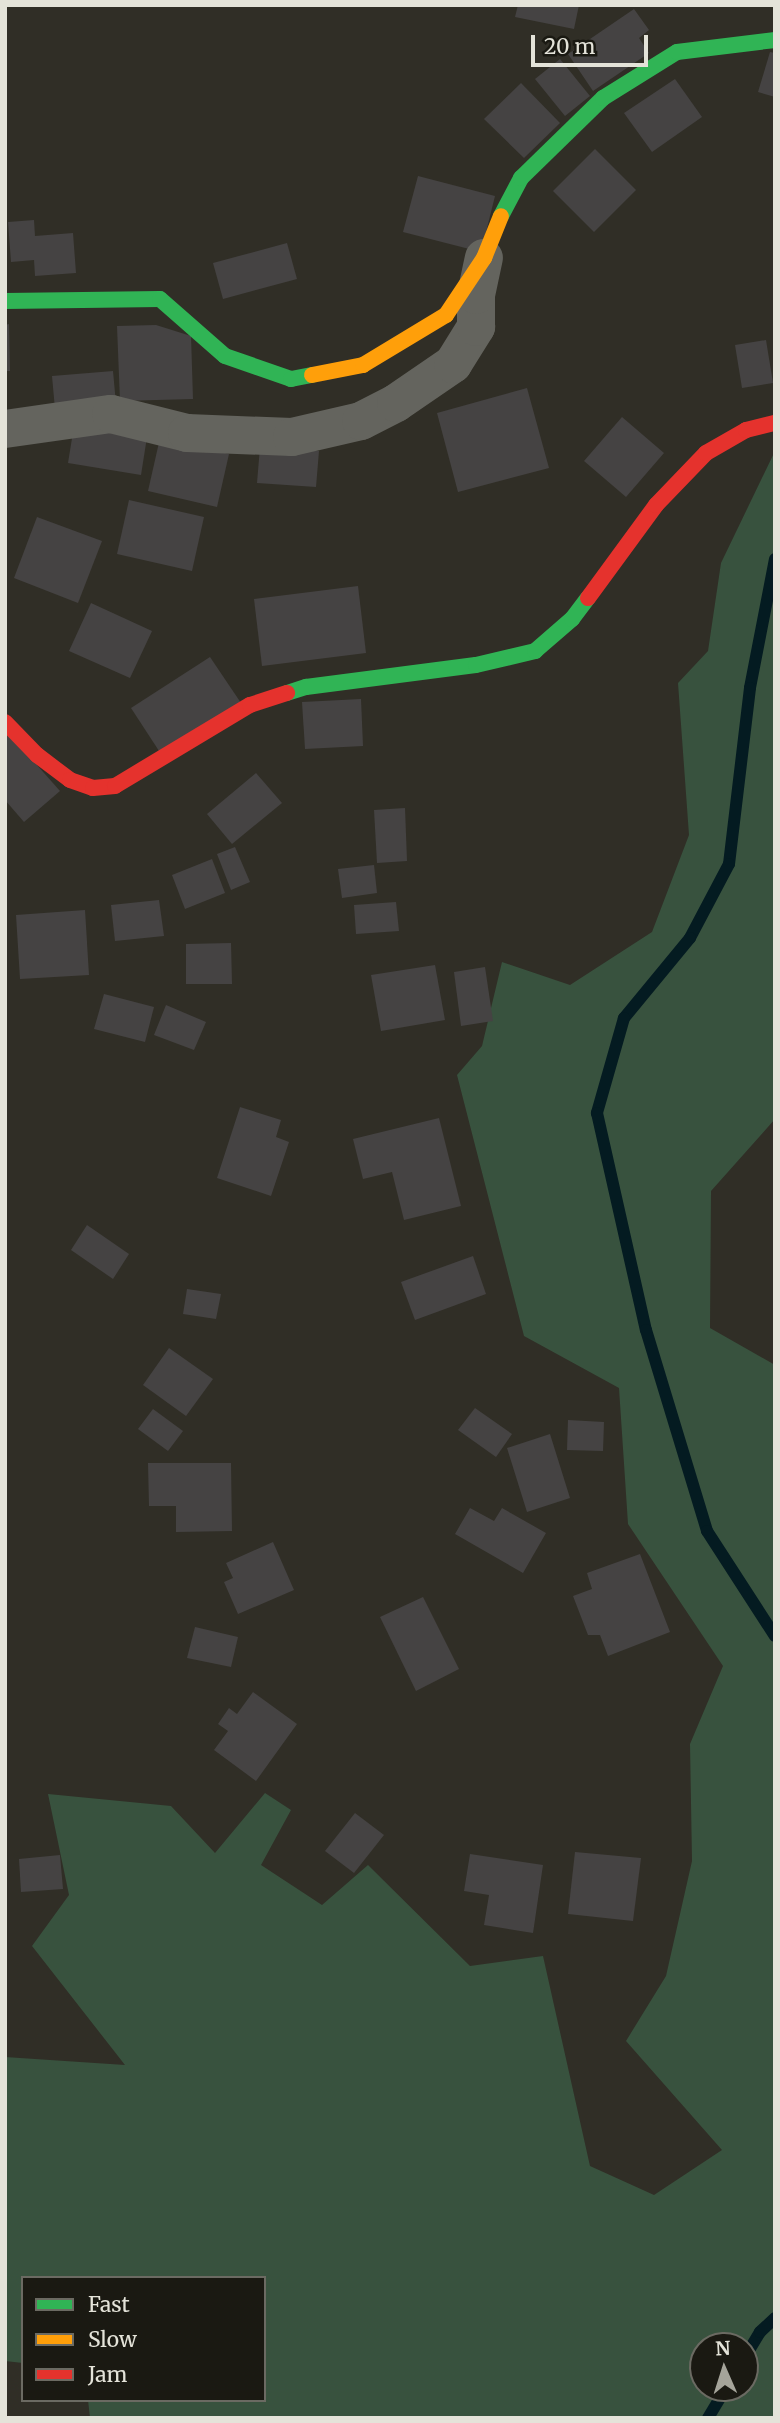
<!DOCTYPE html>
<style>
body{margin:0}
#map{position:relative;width:780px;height:2423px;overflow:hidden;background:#302e26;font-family:Merriweather,serif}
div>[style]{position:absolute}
.green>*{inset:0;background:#38523e}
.stream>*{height:12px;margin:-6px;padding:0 6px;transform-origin:6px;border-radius:6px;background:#041b21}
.building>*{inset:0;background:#454343}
.street>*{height:38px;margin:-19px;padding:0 19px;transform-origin:19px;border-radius:19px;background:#64645e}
.fast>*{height:16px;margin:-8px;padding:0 8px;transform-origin:8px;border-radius:8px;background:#30b455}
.slow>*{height:16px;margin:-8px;padding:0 8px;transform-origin:8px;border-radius:8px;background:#ff9f0a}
.jam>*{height:16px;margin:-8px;padding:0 8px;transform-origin:8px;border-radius:8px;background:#e5322d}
span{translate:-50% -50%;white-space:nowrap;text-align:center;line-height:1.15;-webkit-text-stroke:5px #1a1912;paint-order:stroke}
.frame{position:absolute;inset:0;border:7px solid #e4e3d9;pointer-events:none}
.legend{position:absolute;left:21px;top:2276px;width:245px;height:126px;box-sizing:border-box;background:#1a1912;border:2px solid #6b6a62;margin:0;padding:9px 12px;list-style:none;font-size:21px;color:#e4e3d9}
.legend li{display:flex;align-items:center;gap:14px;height:35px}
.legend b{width:35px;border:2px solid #6b6a62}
.north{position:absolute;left:689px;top:2332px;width:70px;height:70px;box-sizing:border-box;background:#1a1912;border:2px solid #6b6a62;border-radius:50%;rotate:357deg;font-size:19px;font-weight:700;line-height:28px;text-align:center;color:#e4e3d9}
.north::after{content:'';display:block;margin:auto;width:24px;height:32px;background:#a5a49a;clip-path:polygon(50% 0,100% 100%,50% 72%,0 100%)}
.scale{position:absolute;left:531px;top:35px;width:117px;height:32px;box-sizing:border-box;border:4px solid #e4e3d9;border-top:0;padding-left:9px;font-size:21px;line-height:24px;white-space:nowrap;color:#e4e3d9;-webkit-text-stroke:5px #1a1912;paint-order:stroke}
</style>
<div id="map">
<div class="green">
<i style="clip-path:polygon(evenodd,775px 451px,775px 1119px,711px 1191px,710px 1328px,775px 1365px,775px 2418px,90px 2418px,88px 2400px,264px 2400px,264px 2278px,23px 2278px,23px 2363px,5px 2361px,5px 2057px,125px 2065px,32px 1946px,69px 1895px,48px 1794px,171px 1806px,215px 1853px,265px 1793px,291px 1810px,261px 1865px,322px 1905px,368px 1865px,470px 1966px,543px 1956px,590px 2166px,654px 2195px,722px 2150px,626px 2041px,666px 1976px,692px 1861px,690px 1744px,723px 1666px,628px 1524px,619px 1388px,524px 1336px,457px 1075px,482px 1046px,502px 962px,570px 985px,652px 932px,689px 835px,678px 683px,708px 651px,721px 563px,775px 451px,703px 2346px,745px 2346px,745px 2388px,703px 2388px,703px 2346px)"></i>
</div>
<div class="stream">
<i style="left:775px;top:559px;width:131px;rotate:101deg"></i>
<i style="left:750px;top:688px;width:177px;rotate:96.8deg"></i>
<i style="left:729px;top:864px;width:84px;rotate:117.8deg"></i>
<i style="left:690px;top:938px;width:104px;rotate:129.5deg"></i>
<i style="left:624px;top:1018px;width:99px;rotate:105.9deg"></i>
<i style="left:597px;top:1113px;width:222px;rotate:77.3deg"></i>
<i style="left:646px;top:1330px;width:210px;rotate:73.1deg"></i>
<i style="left:707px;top:1531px;width:125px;rotate:57.1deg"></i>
<i style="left:745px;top:2357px;width:29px;rotate:-59deg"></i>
<i style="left:760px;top:2332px;width:21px;rotate:-43deg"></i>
<i style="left:708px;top:2418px;width:35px;rotate:-59deg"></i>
</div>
<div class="building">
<i style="clip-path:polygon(518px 5px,579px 5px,574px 29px,515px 17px)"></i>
<i style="clip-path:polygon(634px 9px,649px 30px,639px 38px,649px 53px,593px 91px,568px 54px)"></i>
<i style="clip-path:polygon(770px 52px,775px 53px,775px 97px,758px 92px)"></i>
<i style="clip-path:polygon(560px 59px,590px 96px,565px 116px,535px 79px)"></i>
<i style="clip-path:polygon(675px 79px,702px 117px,652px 152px,624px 113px)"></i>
<i style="clip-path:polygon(521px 83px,560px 123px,524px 158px,484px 119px)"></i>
<i style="clip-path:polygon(595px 149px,636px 190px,594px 232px,553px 191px)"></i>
<i style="clip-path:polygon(418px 176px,495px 196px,481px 252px,403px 232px)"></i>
<i style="clip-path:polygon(34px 220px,35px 236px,73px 233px,76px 273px,35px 276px,34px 260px,11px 262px,8px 222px)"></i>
<i style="clip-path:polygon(287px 243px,297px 279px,223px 299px,213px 263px)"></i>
<i style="clip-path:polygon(9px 324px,10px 371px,5px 371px,5px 325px)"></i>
<i style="clip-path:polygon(156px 325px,191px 336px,193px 399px,120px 401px,117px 326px)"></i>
<i style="clip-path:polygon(766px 340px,773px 383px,742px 388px,735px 345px)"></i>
<i style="clip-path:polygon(113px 371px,116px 404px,55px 409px,52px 376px)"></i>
<i style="clip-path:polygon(527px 388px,549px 468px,458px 492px,437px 413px)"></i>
<i style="clip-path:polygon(622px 417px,664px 453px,626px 497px,584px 461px)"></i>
<i style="clip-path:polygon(74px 426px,147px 437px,141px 475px,68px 463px)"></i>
<i style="clip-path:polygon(160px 438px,229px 454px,217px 507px,148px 491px)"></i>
<i style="clip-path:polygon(260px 447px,319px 451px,316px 487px,257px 483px)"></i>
<i style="clip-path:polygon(129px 500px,204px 517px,192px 571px,117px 554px)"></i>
<i style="clip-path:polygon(37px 517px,102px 541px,78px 603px,14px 578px)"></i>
<i style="clip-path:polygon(358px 586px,366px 653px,262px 666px,254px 599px)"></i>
<i style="clip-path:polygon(91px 603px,152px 631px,130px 678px,69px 651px)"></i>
<i style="clip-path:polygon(210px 657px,241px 703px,161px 754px,131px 708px)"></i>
<i style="clip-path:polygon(361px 699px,363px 746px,305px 749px,302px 702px)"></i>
<i style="clip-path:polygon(5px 729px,60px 791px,24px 822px,5px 800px)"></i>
<i style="clip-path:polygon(256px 773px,282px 803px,232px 844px,207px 814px)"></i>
<i style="clip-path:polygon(405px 808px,407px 861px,377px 863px,374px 810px)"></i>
<i style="clip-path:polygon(235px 847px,250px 882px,231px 890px,217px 854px)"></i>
<i style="clip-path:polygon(212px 859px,225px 893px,185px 909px,172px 875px)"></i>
<i style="clip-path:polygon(374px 865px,377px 893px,342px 898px,338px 869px)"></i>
<i style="clip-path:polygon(159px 900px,164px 936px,115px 941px,111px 905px)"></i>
<i style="clip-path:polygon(396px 902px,399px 931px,356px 934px,354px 905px)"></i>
<i style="clip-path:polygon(85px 910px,89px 975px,20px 979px,16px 915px)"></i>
<i style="clip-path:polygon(231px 943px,232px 984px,186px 984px,186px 944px)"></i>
<i style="clip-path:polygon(435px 965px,445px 1020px,381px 1031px,371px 975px)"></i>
<i style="clip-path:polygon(485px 967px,493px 1021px,461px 1026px,454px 972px)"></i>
<i style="clip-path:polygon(104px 994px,154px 1007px,145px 1042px,94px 1029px)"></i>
<i style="clip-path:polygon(166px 1005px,206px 1022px,194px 1050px,154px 1035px)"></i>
<i style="clip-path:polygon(240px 1107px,281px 1120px,276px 1137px,289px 1142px,271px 1196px,217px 1178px)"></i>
<i style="clip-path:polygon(439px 1118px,461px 1206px,404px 1220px,392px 1172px,363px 1179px,353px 1139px)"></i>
<i style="clip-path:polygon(87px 1225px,129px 1254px,113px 1279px,71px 1250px)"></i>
<i style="clip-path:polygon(473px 1256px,486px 1294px,415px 1320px,401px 1282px)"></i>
<i style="clip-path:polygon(187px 1289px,221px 1294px,216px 1319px,183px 1314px)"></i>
<i style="clip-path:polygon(169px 1348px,213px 1379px,186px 1416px,143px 1385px)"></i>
<i style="clip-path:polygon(475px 1408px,512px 1434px,496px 1457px,458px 1430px)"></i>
<i style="clip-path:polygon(153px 1409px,183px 1431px,168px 1451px,138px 1429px)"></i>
<i style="clip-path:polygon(568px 1420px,604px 1422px,603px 1451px,567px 1450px)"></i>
<i style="clip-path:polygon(550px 1434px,570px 1498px,527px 1512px,507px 1448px)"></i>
<i style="clip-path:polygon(148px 1463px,231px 1463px,232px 1531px,176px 1532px,176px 1506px,149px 1506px)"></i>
<i style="clip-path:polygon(470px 1508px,494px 1521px,502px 1508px,546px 1533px,523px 1573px,455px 1534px)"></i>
<i style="clip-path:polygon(273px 1542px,294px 1590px,238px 1614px,224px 1582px,233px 1578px,226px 1563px)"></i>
<i style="clip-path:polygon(640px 1554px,670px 1632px,608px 1656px,600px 1635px,588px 1635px,573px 1596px,592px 1589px,587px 1573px)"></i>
<i style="clip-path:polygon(423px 1597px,459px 1669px,416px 1691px,380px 1617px)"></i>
<i style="clip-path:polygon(195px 1627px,238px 1637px,231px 1667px,187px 1658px)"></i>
<i style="clip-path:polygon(253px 1692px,297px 1724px,256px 1781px,214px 1750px,228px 1731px,218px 1724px,229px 1708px,237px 1714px)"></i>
<i style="clip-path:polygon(355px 1813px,384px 1835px,354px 1873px,325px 1851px)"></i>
<i style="clip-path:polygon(575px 1852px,641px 1858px,633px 1921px,568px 1914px)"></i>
<i style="clip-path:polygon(470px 1854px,543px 1865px,533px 1933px,484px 1925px,489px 1895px,464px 1891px)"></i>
<i style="clip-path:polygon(60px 1855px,63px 1889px,21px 1892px,19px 1859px)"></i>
</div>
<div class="street">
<i style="left:5px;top:429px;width:107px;rotate:-8.1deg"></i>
<i style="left:111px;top:414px;width:78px;rotate:14deg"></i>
<i style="left:187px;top:433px;width:105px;rotate:2.2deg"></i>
<i style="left:292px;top:437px;width:71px;rotate:-13.1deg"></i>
<i style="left:361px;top:421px;width:39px;rotate:-27deg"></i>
<i style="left:396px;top:403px;width:69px;rotate:-34.4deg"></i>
<i style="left:453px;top:364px;width:44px;rotate:-58.1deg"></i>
<i style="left:476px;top:327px;width:32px;rotate:-90deg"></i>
<i style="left:476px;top:295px;width:38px;rotate:-78deg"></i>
</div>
<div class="fast">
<i style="left:501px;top:216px;width:43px;rotate:-62.2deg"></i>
<i style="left:521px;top:178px;width:115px;rotate:-44.3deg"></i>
<i style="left:603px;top:98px;width:87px;rotate:-31.9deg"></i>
<i style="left:677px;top:52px;width:99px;rotate:-7deg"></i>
<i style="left:5px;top:301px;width:155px;rotate:-0.7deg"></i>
<i style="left:160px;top:299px;width:86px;rotate:41.2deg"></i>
<i style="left:225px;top:356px;width:70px;rotate:19.2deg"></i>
<i style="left:291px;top:379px;width:21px;rotate:-11deg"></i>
<i style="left:287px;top:693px;width:20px;rotate:-18deg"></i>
<i style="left:306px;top:687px;width:171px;rotate:-7.4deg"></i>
<i style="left:476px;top:665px;width:61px;rotate:-13.3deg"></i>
<i style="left:535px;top:651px;width:49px;rotate:-40.9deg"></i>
<i style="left:572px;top:619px;width:26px;rotate:-53deg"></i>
</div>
<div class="slow">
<i style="left:312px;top:375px;width:52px;rotate:-11.1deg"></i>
<i style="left:363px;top:365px;width:97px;rotate:-31.1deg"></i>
<i style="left:446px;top:315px;width:69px;rotate:-56.3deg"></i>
<i style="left:484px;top:258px;width:45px;rotate:-68deg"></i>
</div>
<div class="jam">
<i style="left:588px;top:598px;width:115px;rotate:-53.8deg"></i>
<i style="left:656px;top:505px;width:72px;rotate:-46.1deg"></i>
<i style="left:706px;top:453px;width:46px;rotate:-29.9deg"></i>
<i style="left:746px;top:430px;width:30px;rotate:-14deg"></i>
<i style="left:5px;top:722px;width:46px;rotate:45.9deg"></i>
<i style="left:37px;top:755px;width:41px;rotate:37.1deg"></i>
<i style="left:70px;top:780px;width:24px;rotate:19deg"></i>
<i style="left:93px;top:788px;width:22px;rotate:-5deg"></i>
<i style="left:115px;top:786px;width:157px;rotate:-31deg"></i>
<i style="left:250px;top:705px;width:39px;rotate:-18deg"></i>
</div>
<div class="frame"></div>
<ul class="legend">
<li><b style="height:9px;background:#30b455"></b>Fast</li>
<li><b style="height:9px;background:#ff9f0a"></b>Slow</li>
<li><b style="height:9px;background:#e5322d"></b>Jam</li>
</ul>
<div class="north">N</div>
<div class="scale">20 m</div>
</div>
